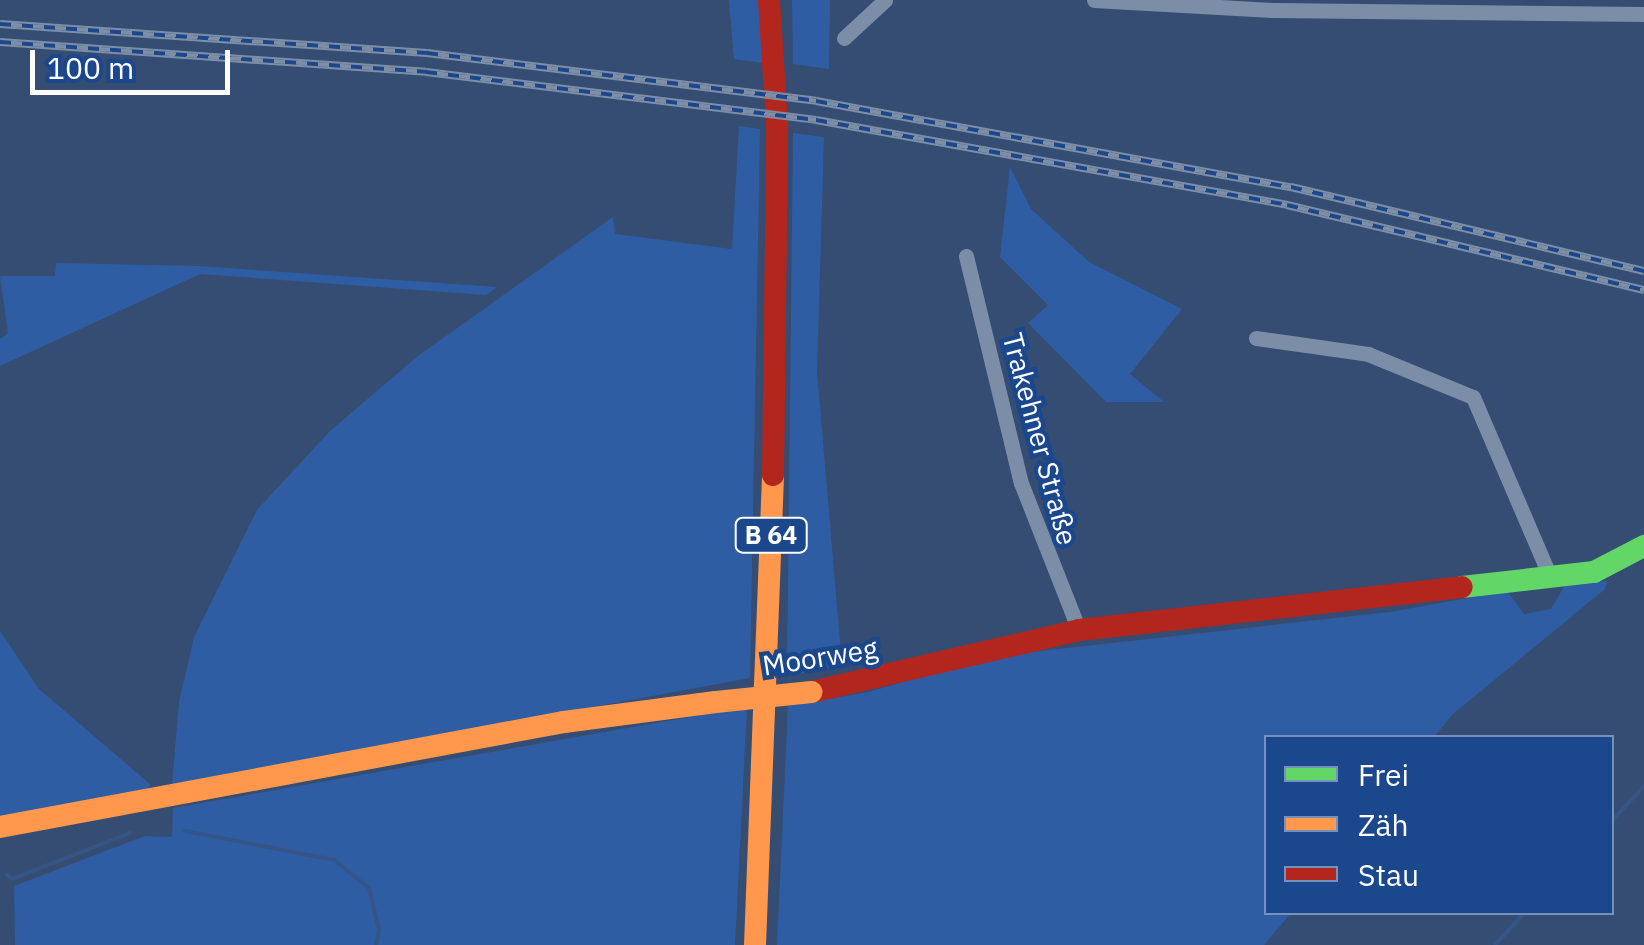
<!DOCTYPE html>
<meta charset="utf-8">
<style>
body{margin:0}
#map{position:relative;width:1644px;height:945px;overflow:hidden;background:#354d73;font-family:"IBM Plex Sans",sans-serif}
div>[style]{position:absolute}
.green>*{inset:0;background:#2f5da3}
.stream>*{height:4px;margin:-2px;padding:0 2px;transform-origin:2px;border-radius:2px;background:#355587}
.street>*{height:15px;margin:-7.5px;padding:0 7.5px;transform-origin:7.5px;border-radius:7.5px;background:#7c8ea7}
.fast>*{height:22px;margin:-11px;padding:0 11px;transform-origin:11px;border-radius:11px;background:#63d668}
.slow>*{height:22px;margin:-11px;padding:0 11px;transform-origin:11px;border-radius:11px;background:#ff974d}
.jam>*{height:22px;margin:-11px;padding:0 11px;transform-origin:11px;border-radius:11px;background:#b3261e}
.rail>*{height:8px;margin-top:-4px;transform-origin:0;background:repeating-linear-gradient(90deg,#1b478d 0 11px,#7d8ea6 0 22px);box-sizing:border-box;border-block:2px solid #7d8ea6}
.slow-bridge>*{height:22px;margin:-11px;padding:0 11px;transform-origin:11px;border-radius:11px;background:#ff974d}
span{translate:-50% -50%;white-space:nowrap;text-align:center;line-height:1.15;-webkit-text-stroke:9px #1b478d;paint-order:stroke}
.shield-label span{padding:2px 8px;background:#1b478d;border:2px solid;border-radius:8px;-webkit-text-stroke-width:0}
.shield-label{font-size:25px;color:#fff;font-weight:700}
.street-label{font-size:28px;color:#fff}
.legend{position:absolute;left:1264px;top:735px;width:350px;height:180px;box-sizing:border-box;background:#1b478d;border:2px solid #7691bb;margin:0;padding:12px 18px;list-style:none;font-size:30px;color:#fff}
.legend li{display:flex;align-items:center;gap:20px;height:50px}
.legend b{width:50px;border:2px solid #7691bb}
.scale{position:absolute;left:30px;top:50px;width:200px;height:45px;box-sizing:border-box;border:5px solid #fff;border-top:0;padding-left:12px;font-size:30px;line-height:35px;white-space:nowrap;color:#fff;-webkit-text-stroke:8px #1b478d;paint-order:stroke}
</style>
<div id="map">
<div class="green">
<i style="clip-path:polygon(729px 0,759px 0,763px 63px,734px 59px)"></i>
<i style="clip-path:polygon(792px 0,830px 0,829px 69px,793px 64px)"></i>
<i style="clip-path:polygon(739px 126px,760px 129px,750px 678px,172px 785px,179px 702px,194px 637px,257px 510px,330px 431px,418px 356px,613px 217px,615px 234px,732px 249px)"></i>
<i style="clip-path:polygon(793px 133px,824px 137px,817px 372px,842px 665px,787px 676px)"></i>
<i style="clip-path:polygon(1010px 167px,1031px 209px,1089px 262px,1182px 309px,1130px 374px,1164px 402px,1106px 402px,1028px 323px,1048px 305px,1000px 257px)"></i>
<i style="clip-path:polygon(56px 263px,199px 266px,497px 287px,486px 295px,200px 274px,0 366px,0 339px,8px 333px,0 276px,55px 276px)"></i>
<i style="clip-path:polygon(1607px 581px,1605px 589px,1453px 714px,1434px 737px,1266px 738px,1266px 912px,1291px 913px,1264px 945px,777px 945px,788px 706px,868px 692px,995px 656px,1390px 612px,1507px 591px,1524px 614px,1551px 609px,1565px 585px)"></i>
<i style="clip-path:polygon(0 631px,39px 689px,151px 785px,143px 794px,0 820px)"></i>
<i style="clip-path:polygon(747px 707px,735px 945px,15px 945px,14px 886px,145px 836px,172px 837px,173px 808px)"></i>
</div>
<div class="stream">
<i style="left:1612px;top:821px;width:47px;rotate:-47.6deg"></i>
<i style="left:185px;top:831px;width:152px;rotate:11deg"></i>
<i style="left:334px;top:860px;width:45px;rotate:38.7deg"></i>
<i style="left:369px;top:888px;width:43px;rotate:76.6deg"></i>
<i style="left:379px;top:930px;width:15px;rotate:101deg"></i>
<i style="left:7px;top:875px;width:6px;rotate:39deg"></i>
<i style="left:12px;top:879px;width:127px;rotate:-21.3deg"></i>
<i style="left:1495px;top:945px;width:45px;rotate:-47.7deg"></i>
</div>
<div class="street">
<i style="left:1094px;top:0;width:178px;rotate:3.2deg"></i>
<i style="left:1272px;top:10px;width:372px;rotate:0.6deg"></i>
<i style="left:844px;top:38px;width:56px;rotate:-42.8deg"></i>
<i style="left:966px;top:256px;width:234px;rotate:76.4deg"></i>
<i style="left:1021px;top:483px;width:158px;rotate:68.5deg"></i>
<i style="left:1256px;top:338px;width:113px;rotate:8.1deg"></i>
<i style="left:1368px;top:354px;width:113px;rotate:22.3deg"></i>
<i style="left:1473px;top:397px;width:196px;rotate:66.8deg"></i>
</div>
<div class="fast">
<i style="left:1462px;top:587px;width:133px;rotate:-6.5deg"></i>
<i style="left:1594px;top:572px;width:56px;rotate:-27.5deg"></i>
</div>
<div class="slow">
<i style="left:0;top:827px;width:574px;rotate:-10.55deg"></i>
<i style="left:564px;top:722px;width:153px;rotate:-7.5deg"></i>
<i style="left:755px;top:945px;width:470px;rotate:-87.8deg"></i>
</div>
<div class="jam">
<i style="left:769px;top:0;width:125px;rotate:86.3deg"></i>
<i style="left:773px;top:475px;width:350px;rotate:-89.3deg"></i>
<i style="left:811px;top:692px;width:275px;rotate:-13deg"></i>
<i style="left:1079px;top:630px;width:385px;rotate:-6.4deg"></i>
</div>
<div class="rail">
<i style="left:0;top:24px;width:428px;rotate:3.9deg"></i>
<i style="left:427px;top:53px;width:392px;rotate:7deg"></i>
<i style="left:816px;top:101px;width:483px;rotate:10.3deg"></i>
<i style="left:1291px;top:187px;width:363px;rotate:13.4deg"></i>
<i style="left:0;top:42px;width:427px;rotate:4deg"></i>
<i style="left:426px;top:72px;width:393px;rotate:7deg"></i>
<i style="left:816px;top:120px;width:479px;rotate:10.2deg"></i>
<i style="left:1287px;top:205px;width:367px;rotate:13.4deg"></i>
</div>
<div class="slow-bridge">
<i style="left:716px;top:702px;width:96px;rotate:-6deg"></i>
</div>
<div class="shield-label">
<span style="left:771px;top:535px">B 64</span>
</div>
<div class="street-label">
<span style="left:1040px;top:439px;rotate:75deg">Trakehner Straße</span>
<span style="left:820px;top:657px;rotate:-9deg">Moorweg</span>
</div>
<ul class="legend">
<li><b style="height:12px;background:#63d668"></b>Frei</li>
<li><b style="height:12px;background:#ff974d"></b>Zäh</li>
<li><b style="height:12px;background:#b3261e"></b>Stau</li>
</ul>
<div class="scale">100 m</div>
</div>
